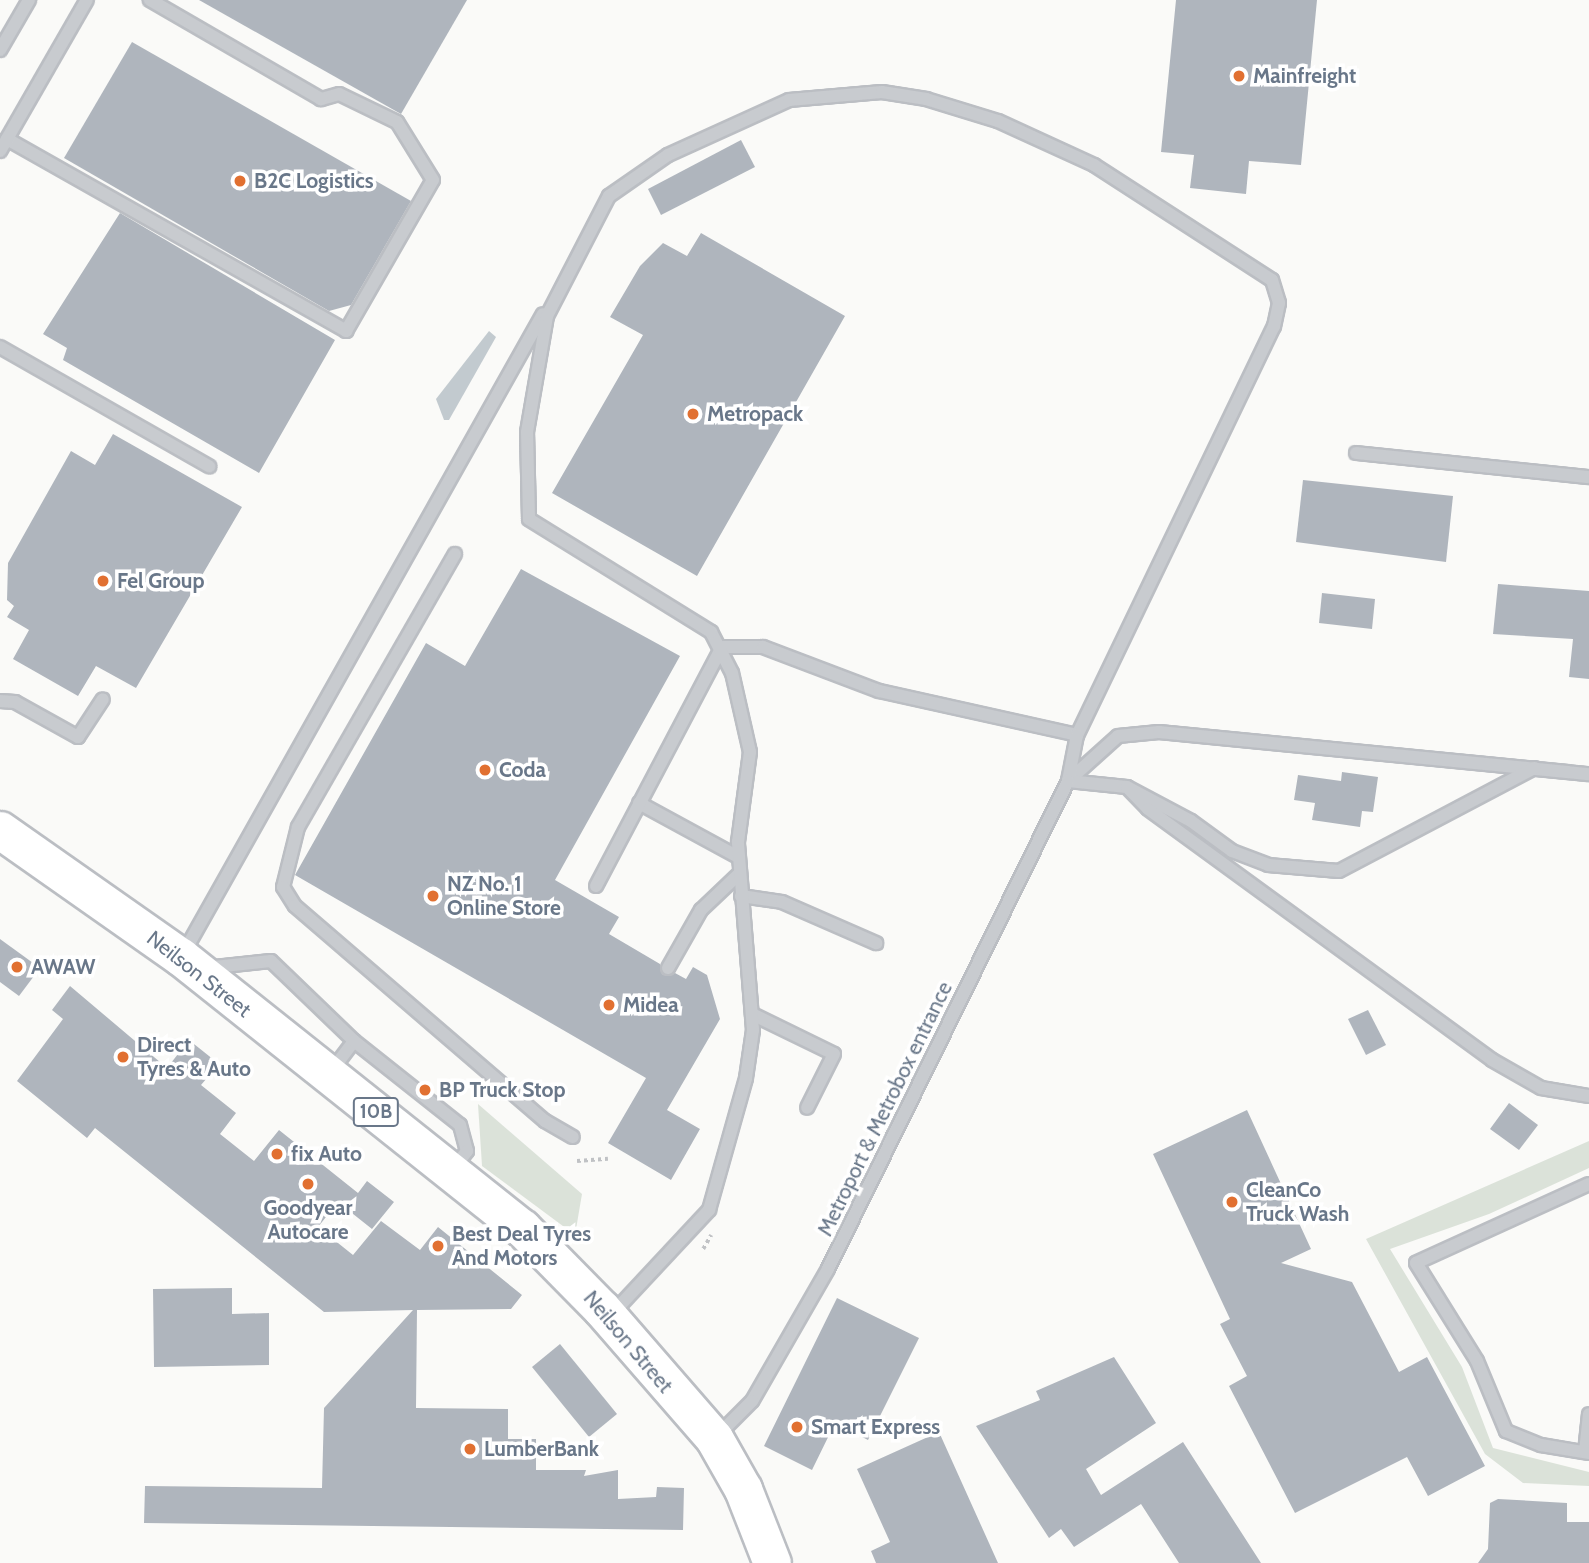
<!DOCTYPE html>
<style>
body{margin:0}
#map{position:relative;width:1589px;height:1563px;overflow:hidden;background:#fafaf8;font-family:Cabin,sans-serif}
div>[style]{position:absolute}
.green>*{inset:0;background:#dbe2d9}
.water>*{inset:0;background:#c2cacf}
.building>*{inset:0;background:#afb5bd}
.path>*{height:3.5px;margin-top:-1.75px;transform-origin:0;background:repeating-linear-gradient(90deg,#c0c2c5 0 3.5px,transparent 0 7px)}
.roads{filter:drop-shadow(2px 0 #bbbec3) drop-shadow(-2px 0 #bbbec3) drop-shadow(0 2px #bbbec3) drop-shadow(0 -2px #bbbec3)}
.lane>*{height:12px;margin:-6px;padding:0 6px;transform-origin:6px;border-radius:6px;background:#c8cbcf}
.primary>*{height:37px;margin:-18.5px;padding:0 18.5px;transform-origin:18.5px;border-radius:18.5px;background:#fff}
.dots>*{width:19px;height:19px;translate:-50% -50%;box-sizing:border-box;border:4px solid #fff;border-radius:50%}
span{translate:-50% -50%;white-space:nowrap;text-align:center;line-height:1.15;-webkit-text-stroke:7px #fff;paint-order:stroke}
.shield-label span{padding:2px 5px;background:#fff;border:2px solid;border-radius:5px;-webkit-text-stroke-width:0}
.shield-label{font-size:19px;color:#697789;font-weight:700}
.poi-label{font-size:21px;color:#697789;font-weight:700}
.left{translate:0 -50%;text-align:left}
.street-label{font-size:21px;color:#697789}
</style>
<div id="map">
<div class="green">
<i style="clip-path:polygon(478px 1104px,582px 1194px,575px 1235px,482px 1166px)"></i>
<i style="clip-path:polygon(1589px 1141px,1589px 1168px,1489px 1214px,1390px 1249px,1462px 1367px,1493px 1448px,1589px 1472px,1589px 1486px,1523px 1483px,1485px 1454px,1366px 1239px)"></i>
</div>
<div class="water">
<i style="clip-path:polygon(489px 331px,496px 337px,449px 420px,444px 420px,436px 399px)"></i>
</div>
<div class="building">
<i style="clip-path:polygon(199px 0,467px 0,401px 114px)"></i>
<i style="clip-path:polygon(1176px 0,1317px 0,1301px 165px,1249px 161px,1246px 194px,1190px 188px,1194px 155px,1161px 152px)"></i>
<i style="clip-path:polygon(132px 42px,411px 201px,351px 305px,329px 311px,64px 158px)"></i>
<i style="clip-path:polygon(741px 140px,755px 167px,661px 215px,648px 189px)"></i>
<i style="clip-path:polygon(120px 213px,335px 340px,259px 473px,63px 360px,67px 348px,43px 334px)"></i>
<i style="clip-path:polygon(701px 233px,845px 316px,697px 576px,552px 493px,643px 335px,610px 317px,640px 266px,663px 243px,687px 256px)"></i>
<i style="clip-path:polygon(113px 434px,242px 507px,136px 688px,96px 666px,78px 696px,13px 659px,29px 630px,7px 617px,14px 606px,7px 600px,8px 563px,71px 451px,95px 465px)"></i>
<i style="clip-path:polygon(1303px 480px,1453px 496px,1446px 562px,1296px 542px)"></i>
<i style="clip-path:polygon(521px 569px,680px 656px,555px 880px,619px 917px,609px 934px,660px 964px,663px 975px,675px 973px,686px 979px,693px 967px,707px 975px,720px 1019px,667px 1110px,700px 1129px,671px 1180px,608px 1143px,646px 1078px,295px 875px,426px 643px,465px 666px)"></i>
<i style="clip-path:polygon(1498px 584px,1589px 591px,1589px 679px,1569px 677px,1573px 639px,1493px 634px)"></i>
<i style="clip-path:polygon(1322px 593px,1375px 599px,1372px 629px,1319px 623px)"></i>
<i style="clip-path:polygon(1342px 772px,1378px 777px,1373px 812px,1362px 811px,1360px 827px,1312px 820px,1315px 803px,1294px 800px,1298px 775px,1341px 781px)"></i>
<i style="clip-path:polygon(0 939px,40px 968px,19px 996px,0 982px)"></i>
<i style="clip-path:polygon(70px 986px,167px 1068px,189px 1040px,219px 1064px,201px 1085px,236px 1113px,220px 1134px,254px 1161px,279px 1130px,358px 1193px,367px 1181px,394px 1202px,372px 1229px,338px 1202px,318px 1227px,353px 1255px,381px 1221px,420px 1250px,438px 1227px,522px 1295px,511px 1309px,417px 1310px,416px 1408px,508px 1409px,508px 1439px,536px 1439px,536px 1470px,586px 1470px,584px 1476px,618px 1470px,618px 1499px,656px 1497px,657px 1487px,684px 1488px,683px 1530px,144px 1523px,145px 1486px,322px 1488px,324px 1408px,413px 1310px,324px 1312px,95px 1128px,87px 1138px,17px 1081px,63px 1019px,52px 1010px)"></i>
<i style="clip-path:polygon(1368px 1010px,1386px 1045px,1366px 1055px,1348px 1019px)"></i>
<i style="clip-path:polygon(1509px 1103px,1538px 1125px,1519px 1150px,1490px 1129px)"></i>
<i style="clip-path:polygon(1247px 1110px,1311px 1249px,1281px 1263px,1352px 1282px,1399px 1372px,1427px 1357px,1485px 1466px,1428px 1496px,1407px 1457px,1295px 1513px,1229px 1386px,1247px 1376px,1220px 1324px,1230px 1319px,1153px 1154px)"></i>
<i style="clip-path:polygon(232px 1288px,232px 1314px,269px 1313px,269px 1365px,154px 1367px,153px 1289px)"></i>
<i style="clip-path:polygon(837px 1298px,919px 1338px,868px 1440px,835px 1423px,812px 1470px,764px 1446px)"></i>
<i style="clip-path:polygon(560px 1344px,617px 1414px,589px 1437px,532px 1367px)"></i>
<i style="clip-path:polygon(1114px 1357px,1156px 1423px,1086px 1469px,1101px 1495px,1183px 1442px,1261px 1563px,1179px 1563px,1141px 1504px,1074px 1547px,1061px 1529px,1049px 1538px,976px 1426px,1040px 1400px,1036px 1391px)"></i>
<i style="clip-path:polygon(939px 1432px,998px 1563px,876px 1563px,871px 1551px,890px 1542px,857px 1469px)"></i>
<i style="clip-path:polygon(1498px 1499px,1567px 1503px,1567px 1522px,1589px 1522px,1589px 1563px,1478px 1563px,1488px 1549px,1490px 1503px)"></i>
</div>
<div class="path">
<i style="left:577px;top:1161px;width:31px;rotate:-4deg"></i>
<i style="left:703px;top:1249px;width:16px;rotate:-60deg"></i>
</div>
<div class="roads">
<div class="lane">
<i style="left:0;top:50px;width:58px;rotate:-59.9deg"></i>
<i style="left:7px;top:139px;width:390px;rotate:29.5deg"></i>
<i style="left:346px;top:331px;width:174px;rotate:-60.1deg"></i>
<i style="left:433px;top:180px;width:68px;rotate:-121.8deg"></i>
<i style="left:397px;top:122px;width:64px;rotate:-154.2deg"></i>
<i style="left:339px;top:94px;width:19px;rotate:164deg"></i>
<i style="left:321px;top:99px;width:198px;rotate:-149.9deg"></i>
<i style="left:0;top:151px;width:174px;rotate:-60.1deg"></i>
<i style="left:0;top:347px;width:241px;rotate:29.7deg"></i>
<i style="left:1356px;top:453px;width:234px;rotate:5.9deg"></i>
<i style="left:455px;top:554px;width:315px;rotate:119.9deg"></i>
<i style="left:298px;top:827px;width:62px;rotate:104deg"></i>
<i style="left:283px;top:887px;width:22px;rotate:58deg"></i>
<i style="left:295px;top:906px;width:330px;rotate:40.7deg"></i>
<i style="left:545px;top:1121px;width:32px;rotate:30deg"></i>
<i style="left:0;top:701px;width:15px;rotate:4deg"></i>
<i style="left:15px;top:702px;width:72px;rotate:29.1deg"></i>
<i style="left:78px;top:737px;width:45px;rotate:-56.7deg"></i>
<i style="left:1068px;top:781px;width:67px;rotate:-42deg"></i>
<i style="left:1118px;top:736px;width:41px;rotate:-5.6deg"></i>
<i style="left:1159px;top:732px;width:432px;rotate:5.6deg"></i>
<i style="left:1068px;top:781px;width:59px;rotate:5.8deg"></i>
<i style="left:1127px;top:787px;width:72px;rotate:28deg"></i>
<i style="left:1191px;top:821px;width:51px;rotate:36.2deg"></i>
<i style="left:1232px;top:851px;width:39px;rotate:21deg"></i>
<i style="left:1268px;top:865px;width:71px;rotate:4.8deg"></i>
<i style="left:1339px;top:871px;width:221px;rotate:-27.8deg"></i>
<i style="left:1127px;top:787px;width:30px;rotate:46deg"></i>
<i style="left:1148px;top:809px;width:426px;rotate:36.1deg"></i>
<i style="left:1492px;top:1060px;width:56px;rotate:29.7deg"></i>
<i style="left:1541px;top:1088px;width:49px;rotate:9.5deg"></i>
<i style="left:639px;top:803px;width:113px;rotate:28.6deg"></i>
<i style="left:596px;top:886px;width:270px;rotate:-62.2deg"></i>
<i style="left:722px;top:647px;width:41px"></i>
<i style="left:763px;top:647px;width:124px;rotate:20.8deg"></i>
<i style="left:879px;top:691px;width:203px;rotate:12.5deg"></i>
<i style="left:741px;top:896px;width:41px;rotate:8.3deg"></i>
<i style="left:782px;top:902px;width:103px;rotate:23.6deg"></i>
<i style="left:183px;top:954px;width:734px;rotate:-60.64deg"></i>
<i style="left:205px;top:968px;width:66px;rotate:-6.1deg"></i>
<i style="left:271px;top:961px;width:115px;rotate:43.9deg"></i>
<i style="left:354px;top:1041px;width:38px;rotate:127deg"></i>
<i style="left:668px;top:968px;width:67px;rotate:-60.4deg"></i>
<i style="left:701px;top:910px;width:51px;rotate:-43.4deg"></i>
<i style="left:752px;top:1014px;width:91px;rotate:26deg"></i>
<i style="left:834px;top:1054px;width:60px;rotate:116.6deg"></i>
<i style="left:354px;top:1041px;width:135px;rotate:38.4deg"></i>
<i style="left:460px;top:1125px;width:27px;rotate:75deg"></i>
<i style="left:467px;top:1151px;width:23px;rotate:128deg"></i>
<i style="left:1589px;top:1184px;width:190px;rotate:155.5deg"></i>
<i style="left:1416px;top:1263px;width:115px;rotate:58.1deg"></i>
<i style="left:1477px;top:1361px;width:76px;rotate:67.5deg"></i>
<i style="left:1506px;top:1431px;width:38px;rotate:22deg"></i>
<i style="left:1541px;top:1445px;width:49px;rotate:9.5deg"></i>
<i style="left:611px;top:1315px;width:144px;rotate:-47deg"></i>
<i style="left:709px;top:1210px;width:137px;rotate:-74.3deg"></i>
<i style="left:746px;top:1078px;width:49px;rotate:-81.7deg"></i>
<i style="left:753px;top:1030px;width:189px;rotate:-94.6deg"></i>
<i style="left:738px;top:842px;width:91px;rotate:-82.4deg"></i>
<i style="left:750px;top:752px;width:81px;rotate:-102.8deg"></i>
<i style="left:732px;top:673px;width:46px;rotate:-117.1deg"></i>
<i style="left:711px;top:632px;width:214px;rotate:-148.2deg"></i>
<i style="left:529px;top:519px;width:87px;rotate:-91.3deg"></i>
<i style="left:527px;top:432px;width:118px;rotate:-80.2deg"></i>
<i style="left:547px;top:316px;width:135px;rotate:-62.7deg"></i>
<i style="left:609px;top:196px;width:72px;rotate:-34.8deg"></i>
<i style="left:668px;top:155px;width:133px;rotate:-24.4deg"></i>
<i style="left:789px;top:100px;width:93px;rotate:-4.9deg"></i>
<i style="left:882px;top:92px;width:45px;rotate:9deg"></i>
<i style="left:926px;top:99px;width:75px;rotate:17deg"></i>
<i style="left:998px;top:121px;width:106px;rotate:24.6deg"></i>
<i style="left:1094px;top:165px;width:212px;rotate:32.9deg"></i>
<i style="left:1272px;top:280px;width:24px;rotate:73deg"></i>
<i style="left:1279px;top:303px;width:24px;rotate:102deg"></i>
<i style="left:1274px;top:326px;width:454px;rotate:115.7deg"></i>
<i style="left:1077px;top:735px;width:47px;rotate:101.1deg"></i>
<i style="left:1068px;top:781px;width:544px;rotate:116.19deg"></i>
<i style="left:828px;top:1269px;width:152px;rotate:119.9deg"></i>
<i style="left:752px;top:1401px;width:49px;rotate:135deg"></i>
<i style="left:1585px;top:1452px;width:38px;rotate:-84deg"></i>
</div>
<div class="primary">
<i style="left:0;top:830px;width:221px;rotate:35.1deg"></i>
<i style="left:181px;top:957px;width:436px;rotate:38.5deg"></i>
<i style="left:522px;top:1228px;width:112px;rotate:45.4deg"></i>
<i style="left:601px;top:1308px;width:172px;rotate:49deg"></i>
<i style="left:714px;top:1438px;width:59px;rotate:60.4deg"></i>
<i style="left:743px;top:1489px;width:79px;rotate:68.6deg"></i>
</div>
</div>
<div class="dots">
<i style="left:1239px;top:76px;background:#e17031"></i>
<i style="left:240px;top:181px;background:#e17031"></i>
<i style="left:693px;top:414px;background:#e17031"></i>
<i style="left:103px;top:581px;background:#e17031"></i>
<i style="left:485px;top:770px;background:#e17031"></i>
<i style="left:433px;top:896px;background:#e17031"></i>
<i style="left:17px;top:967px;background:#e17031"></i>
<i style="left:609px;top:1005px;background:#e17031"></i>
<i style="left:123px;top:1057px;background:#e17031"></i>
<i style="left:425px;top:1090px;background:#e17031"></i>
<i style="left:277px;top:1154px;background:#e17031"></i>
<i style="left:308px;top:1184px;background:#e17031"></i>
<i style="left:1232px;top:1202px;background:#e17031"></i>
<i style="left:438px;top:1246px;background:#e17031"></i>
<i style="left:797px;top:1427px;background:#e17031"></i>
<i style="left:470px;top:1449px;background:#e17031"></i>
</div>
<div class="shield-label">
<span style="left:376px;top:1112px">10B</span>
</div>
<div class="poi-label">
<span class="left" style="left:1253px;top:76px">Mainfreight</span>
<span class="left" style="left:254px;top:181px">B2C Logistics</span>
<span class="left" style="left:707px;top:414px">Metropack</span>
<span class="left" style="left:117px;top:581px">Fel Group</span>
<span class="left" style="left:499px;top:770px">Coda</span>
<span class="left" style="left:447px;top:896px">NZ No. 1<br>Online Store</span>
<span class="left" style="left:31px;top:967px">AWAW</span>
<span class="left" style="left:623px;top:1005px">Midea</span>
<span class="left" style="left:137px;top:1057px">Direct<br>Tyres &amp; Auto</span>
<span class="left" style="left:439px;top:1090px">BP Truck Stop</span>
<span class="left" style="left:291px;top:1154px">fix Auto</span>
<span class="left" style="left:1246px;top:1202px">CleanCo<br>Truck Wash</span>
<span style="left:308px;top:1220px">Goodyear<br>Autocare</span>
<span class="left" style="left:452px;top:1246px">Best Deal Tyres<br>And Motors</span>
<span class="left" style="left:811px;top:1427px">Smart Express</span>
<span class="left" style="left:484px;top:1449px">LumberBank</span>
</div>
<div class="street-label">
<span style="left:199px;top:974px;rotate:38deg">Neilson Street</span>
<span style="left:885px;top:1109px;rotate:-64deg">Metroport &amp; Metrobox entrance</span>
<span style="left:628px;top:1342px;rotate:50deg">Neilson Street</span>
</div>
</div>
